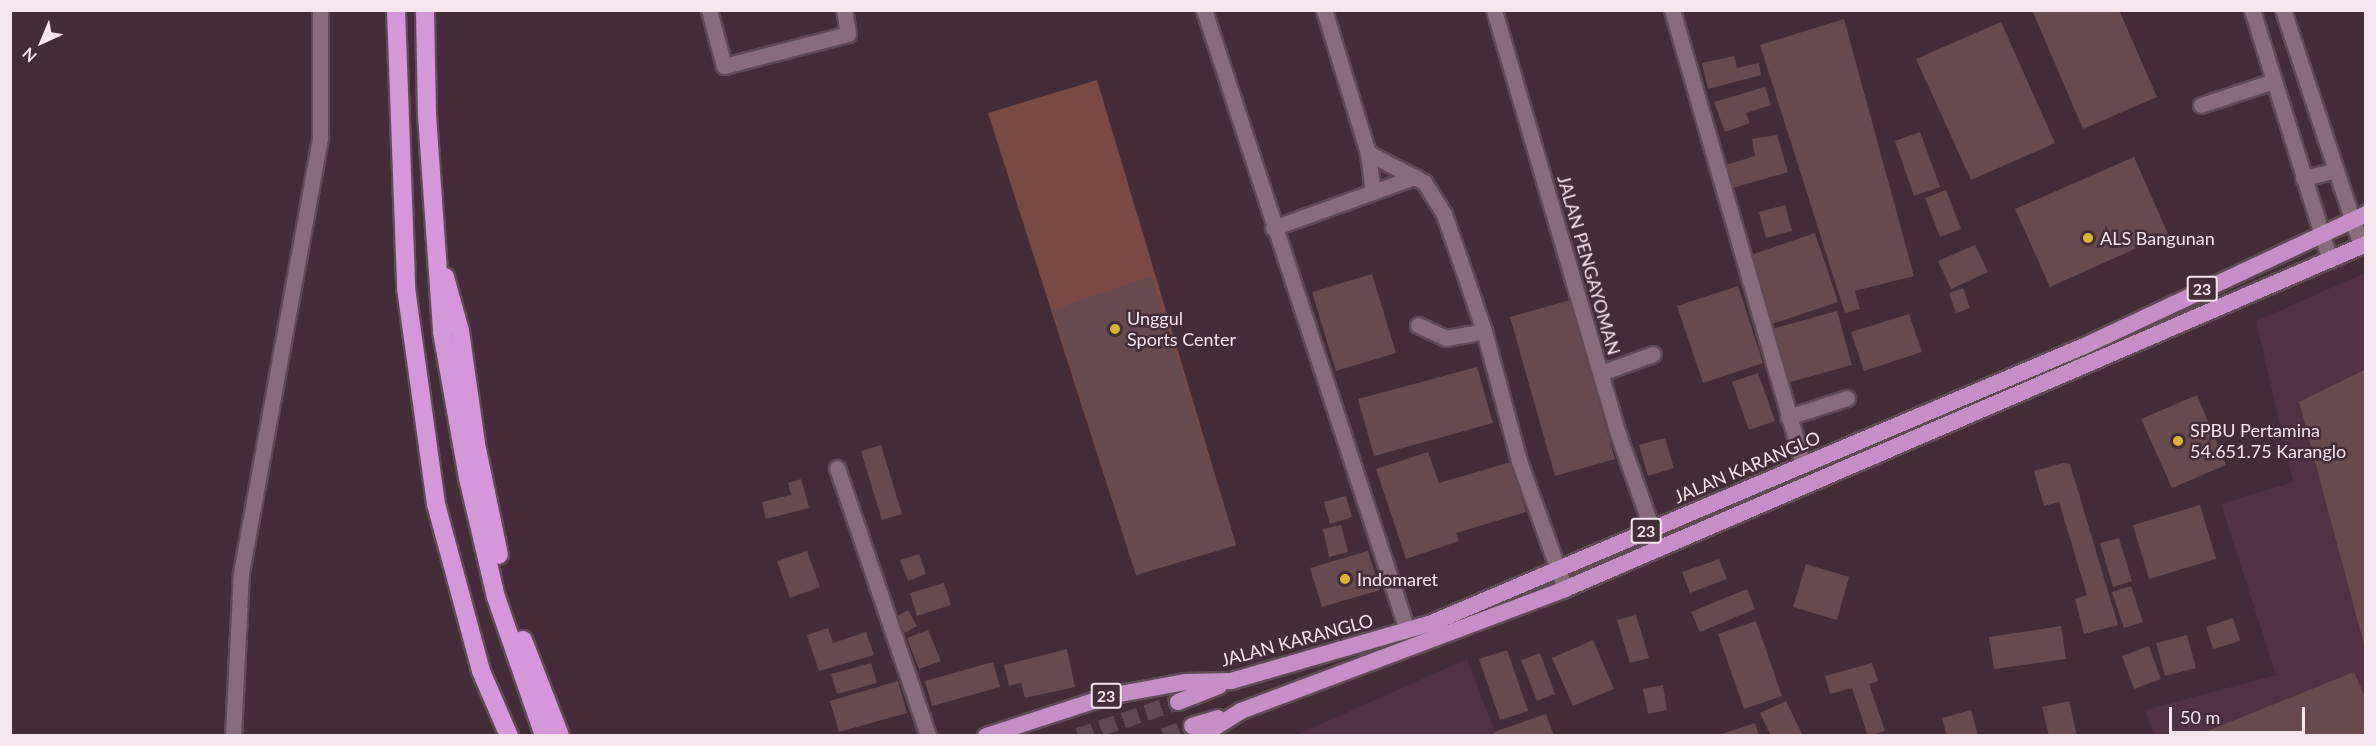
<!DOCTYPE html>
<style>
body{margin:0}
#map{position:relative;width:2376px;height:746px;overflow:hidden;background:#442c39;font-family:Lato,sans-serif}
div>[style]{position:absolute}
.built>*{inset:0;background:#513243}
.green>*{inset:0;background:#794a44}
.building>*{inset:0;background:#674a4f}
.trunk-tunnel>*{height:16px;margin-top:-8px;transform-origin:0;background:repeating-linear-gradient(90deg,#5f4854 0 16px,transparent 0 24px)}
.roads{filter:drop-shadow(2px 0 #5f4a55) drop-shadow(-2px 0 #5f4a55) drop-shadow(0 2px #5f4a55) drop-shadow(0 -2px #5f4a55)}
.minor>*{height:15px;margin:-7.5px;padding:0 7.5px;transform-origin:7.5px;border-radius:7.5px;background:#886c7b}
.trunk>*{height:16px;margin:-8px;padding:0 8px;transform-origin:8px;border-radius:8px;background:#c68ec7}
.motorway>*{height:18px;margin:-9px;padding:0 9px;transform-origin:9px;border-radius:9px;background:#d697da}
.dots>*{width:16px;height:16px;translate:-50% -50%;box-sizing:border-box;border:3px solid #442c39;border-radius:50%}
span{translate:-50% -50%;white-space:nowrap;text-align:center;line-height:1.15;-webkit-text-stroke:5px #442c39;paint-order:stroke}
.shield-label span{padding:2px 4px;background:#442c39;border:2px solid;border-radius:4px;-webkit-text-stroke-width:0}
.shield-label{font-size:16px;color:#f6e5ed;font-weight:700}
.poi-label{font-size:18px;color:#f6e5ed}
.left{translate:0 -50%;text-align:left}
.street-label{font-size:18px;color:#f6e5ed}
.frame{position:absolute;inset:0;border:12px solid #f6e5ed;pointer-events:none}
.north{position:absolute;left:12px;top:12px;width:60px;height:60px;-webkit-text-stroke:4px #442c39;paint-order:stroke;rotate:224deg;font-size:16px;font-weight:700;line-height:24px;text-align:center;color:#f6e5ed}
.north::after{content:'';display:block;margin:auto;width:21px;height:27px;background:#f6e5ed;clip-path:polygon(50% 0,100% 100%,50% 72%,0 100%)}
.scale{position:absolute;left:2169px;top:707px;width:136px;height:27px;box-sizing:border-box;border:3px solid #f6e5ed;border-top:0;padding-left:8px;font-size:18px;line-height:21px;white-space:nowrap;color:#f6e5ed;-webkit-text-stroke:4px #442c39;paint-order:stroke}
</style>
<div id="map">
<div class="built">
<i style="clip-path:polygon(2365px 273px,2365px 735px,2154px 735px,2145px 710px,2276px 675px,2221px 504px,2293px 482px,2256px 321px)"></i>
<i style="clip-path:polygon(1467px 659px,1496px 735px,1294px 736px)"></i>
</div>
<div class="green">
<i style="clip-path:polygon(1097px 80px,1236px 545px,1136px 575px,988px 113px)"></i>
</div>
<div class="building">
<i style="clip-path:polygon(2032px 10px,2119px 10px,2157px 97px,2083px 129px)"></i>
<i style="clip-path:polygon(1844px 19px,1914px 276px,1855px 291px,1860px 309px,1845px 313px,1760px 45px)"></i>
<i style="clip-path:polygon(2001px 22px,2055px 143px,1971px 180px,1916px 59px)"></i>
<i style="clip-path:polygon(1734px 56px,1737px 68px,1759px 63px,1761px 75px,1708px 89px,1702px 63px)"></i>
<i style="clip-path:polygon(1765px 87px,1771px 105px,1746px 113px,1750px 123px,1725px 132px,1714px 102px)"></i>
<i style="clip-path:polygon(1920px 132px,1940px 187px,1914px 196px,1895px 141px)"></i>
<i style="clip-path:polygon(1777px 135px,1788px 172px,1729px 189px,1722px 166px,1755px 156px,1752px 139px)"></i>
<i style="clip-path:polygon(2134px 157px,2168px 234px,2050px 287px,2015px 209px)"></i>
<i style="clip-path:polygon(1946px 190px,1961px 229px,1940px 237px,1925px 198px)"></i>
<i style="clip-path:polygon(1785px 205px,1792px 231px,1766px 238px,1759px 212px)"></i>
<i style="clip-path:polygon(1815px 233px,1838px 302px,1766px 326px,1745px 257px)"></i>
<i style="clip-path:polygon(1975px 245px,1988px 272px,1951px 289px,1938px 261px)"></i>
<i style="clip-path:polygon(1372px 274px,1396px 353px,1336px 371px,1312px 292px)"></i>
<i style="clip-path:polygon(1152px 276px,1236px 545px,1136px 575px,1053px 310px)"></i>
<i style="clip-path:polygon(1738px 286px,1763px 363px,1703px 383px,1677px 306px)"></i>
<i style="clip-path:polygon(1963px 288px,1970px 308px,1956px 313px,1949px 293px)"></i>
<i style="clip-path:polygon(1570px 300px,1615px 459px,1555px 476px,1510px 317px)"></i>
<i style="clip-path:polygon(1837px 311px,1852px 365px,1783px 384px,1768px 330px)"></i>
<i style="clip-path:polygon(1909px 314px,1922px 352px,1864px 371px,1851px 332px)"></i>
<i style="clip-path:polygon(1477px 367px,1493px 423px,1374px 456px,1358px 399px)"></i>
<i style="clip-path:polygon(2366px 369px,2366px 648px,2365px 648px,2299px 402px)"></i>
<i style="clip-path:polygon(1758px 373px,1775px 421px,1749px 430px,1732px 382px)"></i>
<i style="clip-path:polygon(2197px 395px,2226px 465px,2172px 488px,2141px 419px)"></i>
<i style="clip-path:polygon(1665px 438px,1674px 468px,1648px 476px,1639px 445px)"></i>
<i style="clip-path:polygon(881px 445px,902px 514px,882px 520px,861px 451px)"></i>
<i style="clip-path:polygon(1428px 452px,1439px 483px,1511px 462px,1526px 512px,1456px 533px,1459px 541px,1406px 559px,1376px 469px)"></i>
<i style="clip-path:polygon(2063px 463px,2070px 464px,2118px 625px,2084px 634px,2075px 599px,2087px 595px,2059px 502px,2044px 506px,2034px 471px)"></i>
<i style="clip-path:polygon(801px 479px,809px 508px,766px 519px,762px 502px,791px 495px,788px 483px)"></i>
<i style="clip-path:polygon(1346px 496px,1352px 517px,1330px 524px,1324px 502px)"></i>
<i style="clip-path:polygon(2200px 505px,2216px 559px,2149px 579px,2133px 525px)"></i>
<i style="clip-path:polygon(1341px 525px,1348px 552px,1329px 557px,1323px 529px)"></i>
<i style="clip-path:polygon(2119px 538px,2132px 581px,2113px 587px,2100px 543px)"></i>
<i style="clip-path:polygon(807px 551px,820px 587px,790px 598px,777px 561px)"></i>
<i style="clip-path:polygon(1368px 551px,1380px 590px,1322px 607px,1310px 568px)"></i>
<i style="clip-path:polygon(919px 554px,926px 574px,908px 581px,900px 560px)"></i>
<i style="clip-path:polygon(1719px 559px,1727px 579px,1690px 593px,1682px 572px)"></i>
<i style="clip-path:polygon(1806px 564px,1849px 577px,1837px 620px,1793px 607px)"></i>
<i style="clip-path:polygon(944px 583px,951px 605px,917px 616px,910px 593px)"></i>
<i style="clip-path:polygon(2131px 586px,2143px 622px,2124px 628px,2112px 592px)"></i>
<i style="clip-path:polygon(1747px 589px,1755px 609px,1700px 632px,1691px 612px)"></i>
<i style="clip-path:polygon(908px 610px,917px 626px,905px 633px,896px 617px)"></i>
<i style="clip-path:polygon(1636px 615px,1649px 658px,1630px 663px,1617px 620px)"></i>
<i style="clip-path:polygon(2233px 618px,2240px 641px,2213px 649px,2206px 627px)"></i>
<i style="clip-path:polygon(1756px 621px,1782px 696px,1744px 709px,1718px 634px)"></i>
<i style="clip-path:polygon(2061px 626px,2066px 659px,1994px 669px,1989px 637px)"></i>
<i style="clip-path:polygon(828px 628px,833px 643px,866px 632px,874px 655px,819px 671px,807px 635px)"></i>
<i style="clip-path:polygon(928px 630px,941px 661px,919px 669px,907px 638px)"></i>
<i style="clip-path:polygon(2187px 635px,2196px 668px,2165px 676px,2156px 643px)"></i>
<i style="clip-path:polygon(1593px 640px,1614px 689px,1573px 706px,1552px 658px)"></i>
<i style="clip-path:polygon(2149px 646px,2161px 679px,2134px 689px,2122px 656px)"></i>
<i style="clip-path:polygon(1067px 649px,1075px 687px,1025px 698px,1021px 683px,1009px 686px,1004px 665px)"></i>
<i style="clip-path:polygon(1507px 650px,1528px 711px,1500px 720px,1479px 659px)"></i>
<i style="clip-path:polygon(1540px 653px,1555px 694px,1537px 701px,1521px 660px)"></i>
<i style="clip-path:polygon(993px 662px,1000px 687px,932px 706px,925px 681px)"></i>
<i style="clip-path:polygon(871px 663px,877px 683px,837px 694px,831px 674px)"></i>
<i style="clip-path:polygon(1872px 663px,1878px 681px,1869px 684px,1885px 731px,1868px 736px,1852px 688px,1830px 694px,1825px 676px)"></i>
<i style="clip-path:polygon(2354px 672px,2366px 699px,2366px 736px,2207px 736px,2205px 732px)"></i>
<i style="clip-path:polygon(898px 681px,907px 713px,839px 732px,830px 701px)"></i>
<i style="clip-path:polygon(1663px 685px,1667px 710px,1648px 714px,1643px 689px)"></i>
<i style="clip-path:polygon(1786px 701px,1803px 736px,1771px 736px,1760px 713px)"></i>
<i style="clip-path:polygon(2069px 701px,2077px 736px,2049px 736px,2042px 707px)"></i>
<i style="clip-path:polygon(1971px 710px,1978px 736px,1947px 736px,1942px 718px)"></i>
<i style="clip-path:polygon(1546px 714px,1554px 736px,1495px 736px,1494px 732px)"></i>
<i style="clip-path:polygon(1755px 723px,1759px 736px,1719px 736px,1719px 735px)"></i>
</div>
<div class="trunk-tunnel">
<i style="left:1078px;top:736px;width:106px;rotate:-18.8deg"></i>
<i style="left:1164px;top:736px;width:30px;rotate:-20deg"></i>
</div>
<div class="roads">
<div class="minor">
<i style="left:709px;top:10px;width:58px;rotate:75deg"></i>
<i style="left:724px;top:66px;width:128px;rotate:-14.5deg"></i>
<i style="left:848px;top:34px;width:24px;rotate:-99deg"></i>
<i style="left:1204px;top:10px;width:652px;rotate:71.87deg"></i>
<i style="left:1324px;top:10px;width:150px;rotate:72.9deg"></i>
<i style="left:1368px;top:153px;width:63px;rotate:27.4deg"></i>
<i style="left:1424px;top:182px;width:38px;rotate:58deg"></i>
<i style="left:1444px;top:214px;width:124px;rotate:71.1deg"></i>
<i style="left:1484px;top:331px;width:135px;rotate:74.9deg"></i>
<i style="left:1519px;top:461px;width:136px;rotate:70.2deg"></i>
<i style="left:1494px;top:10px;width:442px;rotate:73.7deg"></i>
<i style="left:1618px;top:434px;width:101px;rotate:70.3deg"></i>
<i style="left:1672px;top:10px;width:473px;rotate:73.9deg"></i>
<i style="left:2252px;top:10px;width:262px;rotate:72.7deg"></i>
<i style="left:2283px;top:10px;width:249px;rotate:71.7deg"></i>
<i style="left:2201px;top:105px;width:77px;rotate:-18.2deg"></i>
<i style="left:1368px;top:153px;width:39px;rotate:83deg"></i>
<i style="left:2303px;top:178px;width:32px;rotate:-13deg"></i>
<i style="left:1273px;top:228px;width:151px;rotate:-19.8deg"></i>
<i style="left:1418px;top:325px;width:31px;rotate:25deg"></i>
<i style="left:1446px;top:338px;width:39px;rotate:-10deg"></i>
<i style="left:1601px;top:373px;width:55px;rotate:-20.1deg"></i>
<i style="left:1788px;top:417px;width:62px;rotate:-17.9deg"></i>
<i style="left:837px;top:468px;width:283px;rotate:71.2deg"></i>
<i style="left:233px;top:736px;width:163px;rotate:-87.2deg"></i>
<i style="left:241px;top:573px;width:442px;rotate:-79.7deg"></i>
<i style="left:320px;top:138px;width:128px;rotate:-90deg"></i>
</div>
<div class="trunk">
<i style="left:1178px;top:702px;width:44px;rotate:-21.3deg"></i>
<i style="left:1192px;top:726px;width:27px;rotate:-17deg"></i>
<i style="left:986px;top:736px;width:129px;rotate:-18deg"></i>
<i style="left:1109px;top:696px;width:77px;rotate:-10.4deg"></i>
<i style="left:1185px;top:682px;width:46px;rotate:-1.2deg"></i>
<i style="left:1231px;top:681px;width:206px;rotate:-16.1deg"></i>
<i style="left:1429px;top:624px;width:709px;rotate:-22.99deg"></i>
<i style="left:2082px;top:347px;width:314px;rotate:-25.1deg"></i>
<i style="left:1201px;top:736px;width:47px;rotate:-32deg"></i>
<i style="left:1241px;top:711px;width:346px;rotate:-20.6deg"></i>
<i style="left:1565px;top:589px;width:872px;rotate:-23.3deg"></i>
</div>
<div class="motorway">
<i style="left:396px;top:10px;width:278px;rotate:87.9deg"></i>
<i style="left:406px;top:288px;width:218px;rotate:82.1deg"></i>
<i style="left:436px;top:504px;width:173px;rotate:74.9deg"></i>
<i style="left:481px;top:671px;width:71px;rotate:66.7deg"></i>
<i style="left:425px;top:10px;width:105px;rotate:88.9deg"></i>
<i style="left:427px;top:115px;width:218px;rotate:86deg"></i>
<i style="left:442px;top:332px;width:148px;rotate:79.9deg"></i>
<i style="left:468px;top:478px;width:122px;rotate:76.8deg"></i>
<i style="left:496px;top:597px;width:147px;rotate:70.9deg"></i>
<i style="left:445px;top:277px;width:56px;rotate:74.5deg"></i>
<i style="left:460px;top:331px;width:114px;rotate:81.9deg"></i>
<i style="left:476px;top:444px;width:113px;rotate:78.3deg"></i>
<i style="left:523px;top:640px;width:103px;rotate:68.9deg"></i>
</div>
</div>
<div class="dots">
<i style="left:2088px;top:238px;background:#d8b434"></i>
<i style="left:1115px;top:329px;background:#d8b434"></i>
<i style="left:2178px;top:441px;background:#d8b434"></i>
<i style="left:1345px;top:579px;background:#d8b434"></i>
</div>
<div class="shield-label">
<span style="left:2202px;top:289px">23</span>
<span style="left:1646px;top:531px">23</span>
<span style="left:1106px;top:696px">23</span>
</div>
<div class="poi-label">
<span class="left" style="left:2100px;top:238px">ALS Bangunan</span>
<span class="left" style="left:1127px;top:329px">Unggul<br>Sports Center</span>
<span class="left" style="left:2190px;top:441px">SPBU Pertamina<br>54.651.75 Karanglo</span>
<span class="left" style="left:1357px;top:579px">Indomaret</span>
</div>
<div class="street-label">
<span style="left:1589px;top:265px;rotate:74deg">JALAN PENGAYOMAN</span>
<span style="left:1747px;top:467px;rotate:-23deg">JALAN KARANGLO</span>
<span style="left:1297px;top:640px;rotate:-15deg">JALAN KARANGLO</span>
</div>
<div class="frame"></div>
<div class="north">N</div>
<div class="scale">50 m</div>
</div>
